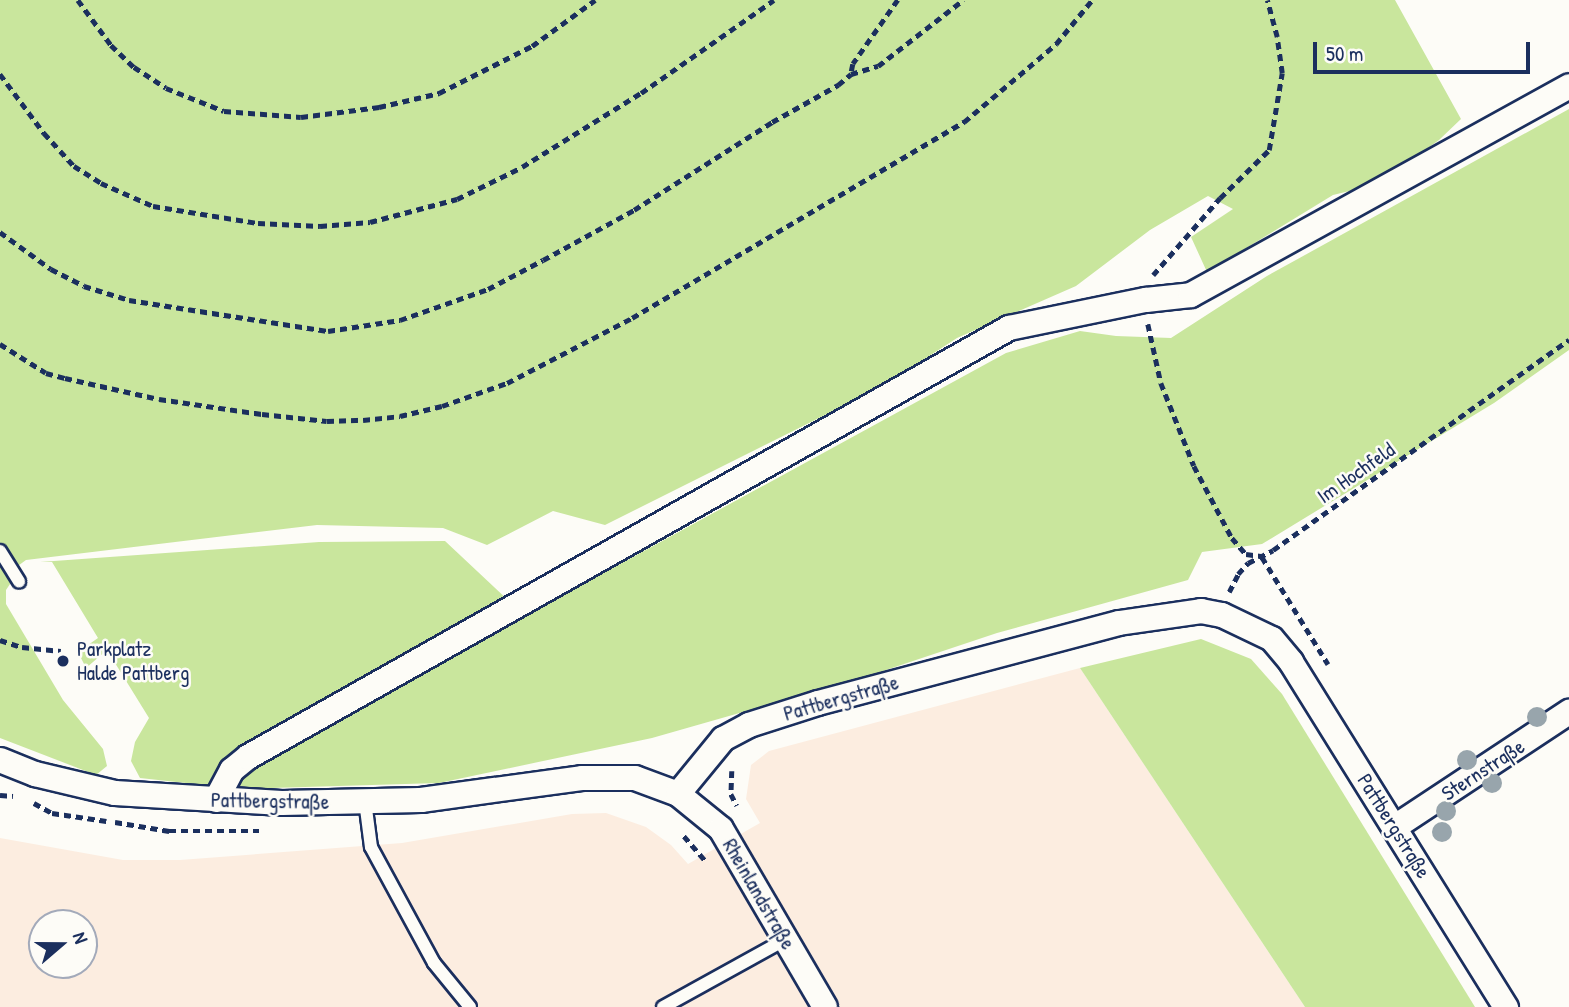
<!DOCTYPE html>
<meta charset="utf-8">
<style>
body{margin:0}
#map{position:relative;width:1569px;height:1007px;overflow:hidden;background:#fdfcf7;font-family:"Patrick Hand",sans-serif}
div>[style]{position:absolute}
.built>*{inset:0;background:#fcede0}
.green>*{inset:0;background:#c9e69d}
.path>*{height:4.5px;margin-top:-2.25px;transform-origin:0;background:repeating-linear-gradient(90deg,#1b2f5e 0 7px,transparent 0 12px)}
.roads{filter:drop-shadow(2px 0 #1b2f5e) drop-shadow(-2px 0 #1b2f5e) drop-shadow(0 2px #1b2f5e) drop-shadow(0 -2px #1b2f5e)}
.lane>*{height:12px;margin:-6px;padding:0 6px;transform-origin:6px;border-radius:6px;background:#fdfcf7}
.street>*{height:24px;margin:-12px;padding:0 12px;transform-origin:12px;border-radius:12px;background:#fdfcf7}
.trees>*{width:20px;height:20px;margin:-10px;border-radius:50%;background:#98a5ac}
.dots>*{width:19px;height:19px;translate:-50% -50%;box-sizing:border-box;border:4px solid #fdfcf7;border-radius:50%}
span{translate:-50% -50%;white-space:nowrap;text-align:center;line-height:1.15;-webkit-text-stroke:5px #fdfcf7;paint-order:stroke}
.street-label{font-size:21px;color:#1b2f5e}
.poi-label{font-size:21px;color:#1b2f5e}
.left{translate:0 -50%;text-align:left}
.north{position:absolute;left:28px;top:909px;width:70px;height:70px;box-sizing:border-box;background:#fdfcf7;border:2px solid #a3aaba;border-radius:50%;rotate:70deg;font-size:19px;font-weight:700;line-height:28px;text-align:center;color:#1b2f5e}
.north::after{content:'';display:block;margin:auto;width:24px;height:32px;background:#1b2f5e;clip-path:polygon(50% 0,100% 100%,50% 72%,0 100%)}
.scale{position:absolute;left:1313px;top:42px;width:217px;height:32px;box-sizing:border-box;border:4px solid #1b2f5e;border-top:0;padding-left:9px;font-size:21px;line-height:24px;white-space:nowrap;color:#1b2f5e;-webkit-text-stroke:5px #fdfcf7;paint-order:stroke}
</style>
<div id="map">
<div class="built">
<i style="clip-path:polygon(evenodd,1080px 668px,1305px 1007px,0 1007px,0 838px,123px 860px,180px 860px,402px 843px,572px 814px,606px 813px,646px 827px,671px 845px,688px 864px,760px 823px,746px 799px,751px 765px,769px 751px,1080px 668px,42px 923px,84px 923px,84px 965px,42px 965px,42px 923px)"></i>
</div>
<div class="green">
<i style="clip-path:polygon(0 0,1395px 0,1461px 119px,1439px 140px,1378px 184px,1333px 195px,1207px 272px,1191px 237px,1233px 209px,1208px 196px,1150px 230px,1076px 286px,957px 338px,883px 386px,605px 525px,553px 511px,487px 545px,443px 528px,317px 525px,26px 560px,11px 571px,12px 581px,6px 590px,6px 604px,63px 700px,103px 749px,107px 766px,96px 775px,0 738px)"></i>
<i style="clip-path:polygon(1569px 109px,1569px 350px,1494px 403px,1262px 544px,1202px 552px,1188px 580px,997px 633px,865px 677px,652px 738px,439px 783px,240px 789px,140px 778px,131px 761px,135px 742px,149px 718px,107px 650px,86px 668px,78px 652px,98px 638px,52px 562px,40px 562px,319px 542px,445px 541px,525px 616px,1006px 353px,1080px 331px,1116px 336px,1171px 338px,1267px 276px)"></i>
<i style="clip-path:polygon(1201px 639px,1251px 659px,1282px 694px,1475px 1007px,1305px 1007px,1080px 668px)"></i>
</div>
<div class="path">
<i style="left:78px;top:0;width:56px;rotate:53.7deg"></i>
<i style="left:111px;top:45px;width:32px;rotate:44deg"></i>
<i style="left:134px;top:67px;width:38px;rotate:33deg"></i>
<i style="left:166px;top:88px;width:62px;rotate:21.6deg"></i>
<i style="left:224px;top:111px;width:77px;rotate:4.5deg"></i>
<i style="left:301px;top:117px;width:79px;rotate:-7.3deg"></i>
<i style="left:379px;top:107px;width:62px;rotate:-13.1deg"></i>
<i style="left:439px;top:93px;width:104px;rotate:-26.8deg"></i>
<i style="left:532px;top:46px;width:78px;rotate:-36.1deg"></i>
<i style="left:898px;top:0;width:78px;rotate:125.1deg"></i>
<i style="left:853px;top:64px;width:10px;rotate:101deg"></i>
<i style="left:851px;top:74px;width:28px;rotate:-17deg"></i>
<i style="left:878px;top:66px;width:108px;rotate:-37.8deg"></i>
<i style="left:0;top:74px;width:74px;rotate:53.3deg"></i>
<i style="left:44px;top:133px;width:45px;rotate:47.7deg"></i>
<i style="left:74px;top:166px;width:32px;rotate:32deg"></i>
<i style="left:101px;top:183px;width:57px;rotate:23.9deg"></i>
<i style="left:153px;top:206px;width:106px;rotate:9.2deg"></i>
<i style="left:258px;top:223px;width:62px;rotate:2.8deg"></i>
<i style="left:320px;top:226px;width:50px;rotate:-4.6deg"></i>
<i style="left:370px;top:222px;width:90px;rotate:-14.8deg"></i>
<i style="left:457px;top:199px;width:72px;rotate:-26.2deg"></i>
<i style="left:522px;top:167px;width:140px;rotate:-31.9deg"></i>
<i style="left:641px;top:93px;width:162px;rotate:-35deg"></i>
<i style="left:0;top:232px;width:63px;rotate:36deg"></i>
<i style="left:51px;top:269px;width:37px;rotate:27deg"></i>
<i style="left:84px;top:286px;width:47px;rotate:17.3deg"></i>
<i style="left:129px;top:300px;width:201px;rotate:8.9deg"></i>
<i style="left:328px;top:331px;width:73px;rotate:-8.7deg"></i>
<i style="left:400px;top:320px;width:93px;rotate:-19.4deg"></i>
<i style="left:488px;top:289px;width:62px;rotate:-27.8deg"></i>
<i style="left:543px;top:260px;width:104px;rotate:-28.8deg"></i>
<i style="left:634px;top:210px;width:164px;rotate:-32.5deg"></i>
<i style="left:772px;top:122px;width:76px;rotate:-29.3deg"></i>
<i style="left:838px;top:85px;width:17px;rotate:-40deg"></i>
<i style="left:1153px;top:275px;width:102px;rotate:-49deg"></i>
<i style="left:1220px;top:198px;width:69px;rotate:-44.4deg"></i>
<i style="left:1269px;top:150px;width:78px;rotate:-80.4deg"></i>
<i style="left:1282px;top:73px;width:36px;rotate:-98deg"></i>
<i style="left:1277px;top:37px;width:38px;rotate:-105deg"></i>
<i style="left:1148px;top:324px;width:60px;rotate:77.6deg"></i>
<i style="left:1161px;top:383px;width:89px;rotate:68.3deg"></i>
<i style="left:1194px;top:466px;width:81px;rotate:62.2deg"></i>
<i style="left:1232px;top:538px;width:21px;rotate:49deg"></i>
<i style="left:1246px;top:554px;width:15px;rotate:8deg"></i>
<i style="left:0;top:344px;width:54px;rotate:32.2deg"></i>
<i style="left:46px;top:373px;width:20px;rotate:15deg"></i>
<i style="left:65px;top:378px;width:96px;rotate:12.6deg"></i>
<i style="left:159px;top:399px;width:104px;rotate:8.3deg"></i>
<i style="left:262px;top:414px;width:65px;rotate:6.1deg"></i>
<i style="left:327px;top:421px;width:36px;rotate:-2deg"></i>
<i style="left:363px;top:420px;width:37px;rotate:-6deg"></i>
<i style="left:400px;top:416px;width:43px;rotate:-13.4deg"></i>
<i style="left:442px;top:406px;width:69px;rotate:-19.5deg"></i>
<i style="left:507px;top:383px;width:141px;rotate:-27.5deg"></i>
<i style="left:632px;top:318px;width:386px;rotate:-30.6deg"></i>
<i style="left:964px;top:122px;width:121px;rotate:-40.3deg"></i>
<i style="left:1056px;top:44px;width:57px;rotate:-50.7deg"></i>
<i style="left:1262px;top:557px;width:126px;rotate:58.3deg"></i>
<i style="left:1229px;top:592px;width:20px;rotate:-63deg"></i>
<i style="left:1238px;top:574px;width:15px;rotate:-48deg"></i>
<i style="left:1248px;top:563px;width:28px;rotate:-27deg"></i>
<i style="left:1273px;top:550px;width:363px;rotate:-35.4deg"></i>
<i style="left:0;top:640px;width:23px;rotate:18deg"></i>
<i style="left:22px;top:647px;width:39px;rotate:6deg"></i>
<i style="left:732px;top:771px;width:23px;rotate:92deg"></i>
<i style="left:731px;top:794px;width:13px;rotate:63deg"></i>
<i style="left:0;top:795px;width:13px;rotate:4deg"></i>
<i style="left:34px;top:803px;width:21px;rotate:29deg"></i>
<i style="left:52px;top:813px;width:55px;rotate:8.4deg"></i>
<i style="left:115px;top:822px;width:55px;rotate:9.5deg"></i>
<i style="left:169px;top:831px;width:90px"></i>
<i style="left:684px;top:836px;width:33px;rotate:49deg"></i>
</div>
<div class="roads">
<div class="lane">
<i style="left:0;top:551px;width:36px;rotate:58deg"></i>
<i style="left:365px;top:801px;width:46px;rotate:82.6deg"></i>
<i style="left:371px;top:847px;width:132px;rotate:61.5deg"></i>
<i style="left:434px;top:963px;width:57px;rotate:50.7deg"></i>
<i style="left:663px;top:1007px;width:141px;rotate:-28.9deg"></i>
</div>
<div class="street">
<i style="left:0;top:760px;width:38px;rotate:22deg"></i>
<i style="left:35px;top:774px;width:82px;rotate:13.4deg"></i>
<i style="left:115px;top:793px;width:167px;rotate:3.4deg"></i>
<i style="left:282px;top:803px;width:139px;rotate:-1.2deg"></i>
<i style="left:421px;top:800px;width:162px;rotate:-7.8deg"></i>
<i style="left:582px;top:778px;width:53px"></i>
<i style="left:635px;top:778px;width:46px;rotate:20.4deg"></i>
<i style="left:678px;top:794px;width:55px;rotate:39.1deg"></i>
<i style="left:721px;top:829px;width:206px;rotate:59.7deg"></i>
<i style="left:678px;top:794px;width:71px;rotate:-50.7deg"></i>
<i style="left:723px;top:739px;width:30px;rotate:-28deg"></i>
<i style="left:749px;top:725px;width:72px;rotate:-17.7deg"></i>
<i style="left:818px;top:703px;width:311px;rotate:-14.9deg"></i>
<i style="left:1119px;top:623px;width:83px;rotate:-8.3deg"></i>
<i style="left:1201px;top:611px;width:21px;rotate:11deg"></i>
<i style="left:1222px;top:615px;width:55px;rotate:25.6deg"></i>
<i style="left:1272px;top:639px;width:30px;rotate:50deg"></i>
<i style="left:1291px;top:662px;width:407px;rotate:58.1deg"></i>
<i style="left:216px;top:800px;width:34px;rotate:-62deg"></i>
<i style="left:232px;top:770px;width:21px;rotate:-39deg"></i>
<i style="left:248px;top:757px;width:874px;rotate:-29.41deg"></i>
<i style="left:1009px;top:328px;width:140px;rotate:-11.6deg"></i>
<i style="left:1146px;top:300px;width:45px;rotate:-6.3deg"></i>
<i style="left:1191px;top:295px;width:432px;rotate:-28.9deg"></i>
<i style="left:1395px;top:827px;width:209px;rotate:-33.5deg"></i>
</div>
</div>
<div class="trees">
<i style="left:1537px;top:717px"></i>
<i style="left:1467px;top:760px"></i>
<i style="left:1492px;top:783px"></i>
<i style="left:1446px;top:811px"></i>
<i style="left:1442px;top:832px"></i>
</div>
<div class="dots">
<i style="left:63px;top:661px;background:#1b2f5e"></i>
</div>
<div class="street-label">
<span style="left:1356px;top:473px;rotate:-35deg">Im Hochfeld</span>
<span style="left:841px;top:698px;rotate:-16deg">Pattbergstraße</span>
<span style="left:1483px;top:770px;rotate:-33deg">Sternstraße</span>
<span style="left:270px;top:801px;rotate:1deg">Pattbergstraße</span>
<span style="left:1394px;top:826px;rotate:58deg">Pattbergstraße</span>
<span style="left:759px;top:894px;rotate:60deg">Rheinlandstraße</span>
</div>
<div class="poi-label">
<span class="left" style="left:77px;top:661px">Parkplatz<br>Halde Pattberg</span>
</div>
<div class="north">N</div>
<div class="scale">50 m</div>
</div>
